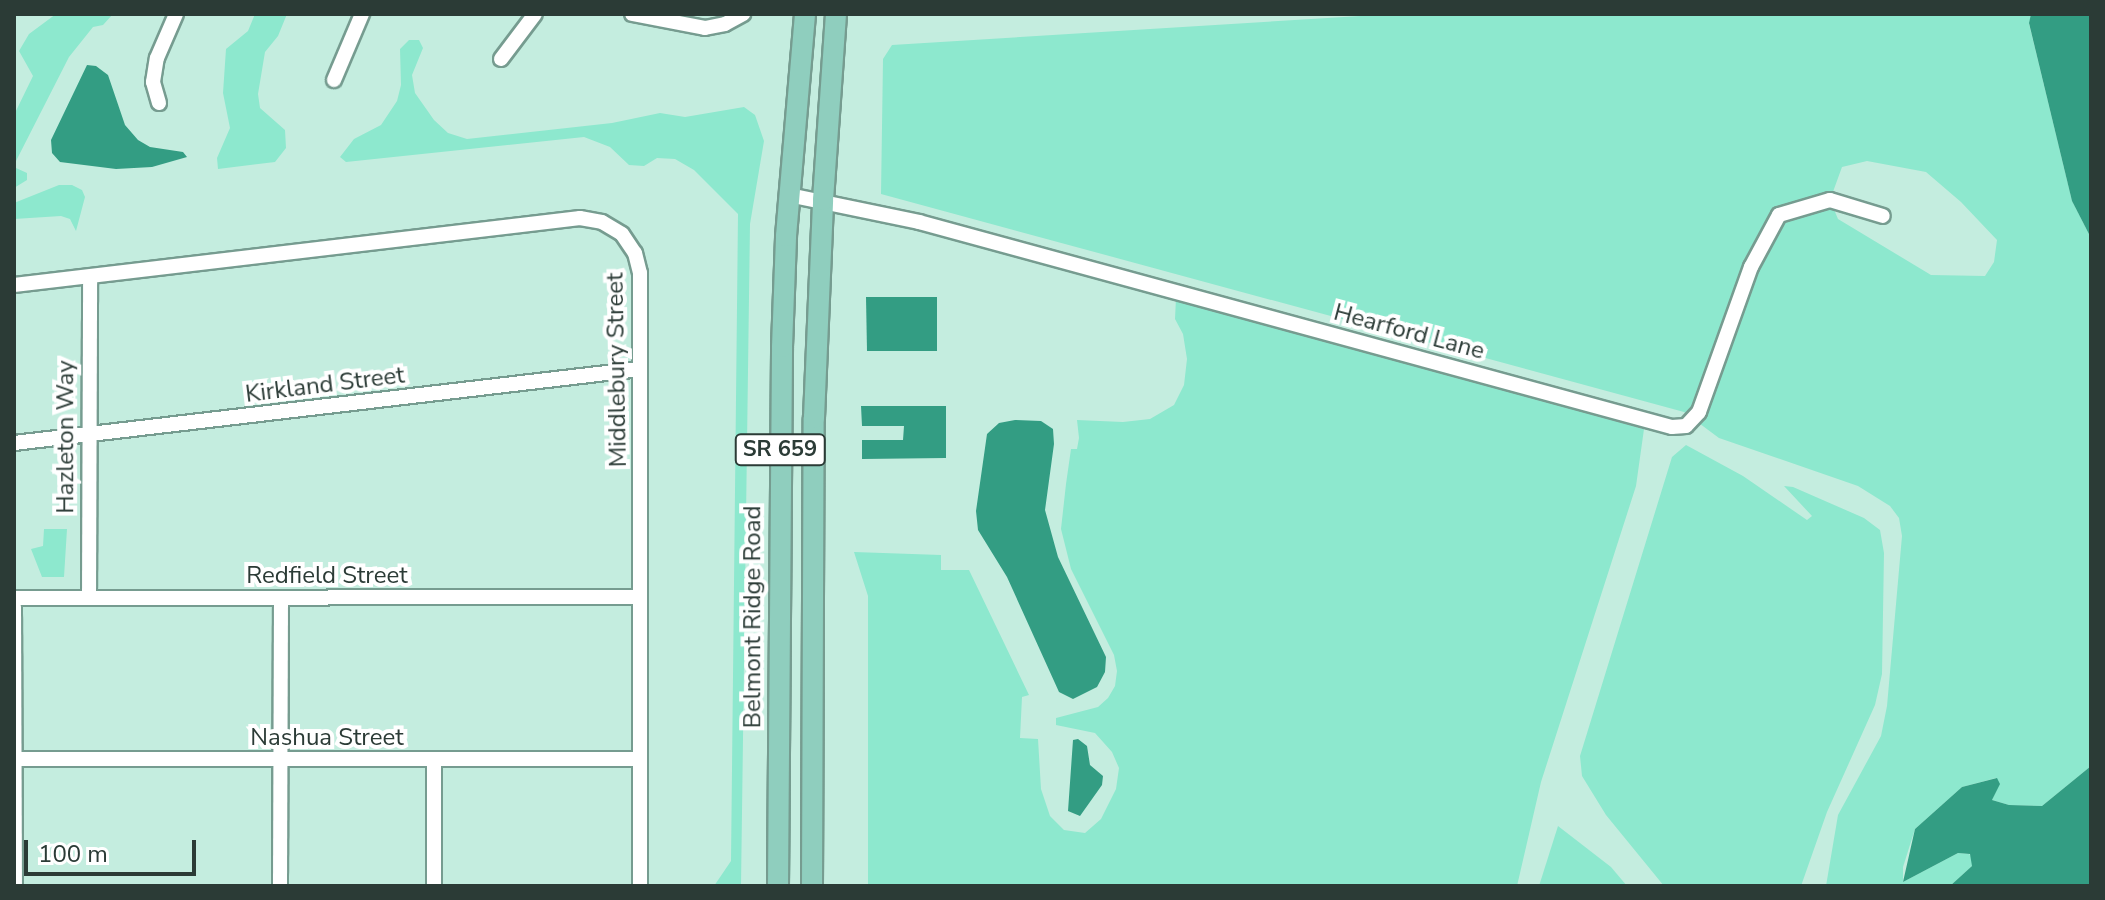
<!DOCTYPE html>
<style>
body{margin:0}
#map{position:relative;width:2105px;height:900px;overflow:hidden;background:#c4eddf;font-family:"Nunito Sans",sans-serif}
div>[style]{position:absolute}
.green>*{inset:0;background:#8de8ce}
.water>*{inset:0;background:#339d83}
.roads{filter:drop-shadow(2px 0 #769c90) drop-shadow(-2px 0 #769c90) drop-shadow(0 2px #769c90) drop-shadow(0 -2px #769c90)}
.minor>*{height:14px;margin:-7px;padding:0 7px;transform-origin:7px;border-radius:7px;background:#fff}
.primary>*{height:20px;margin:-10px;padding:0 10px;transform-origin:10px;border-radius:10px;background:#8fcebe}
span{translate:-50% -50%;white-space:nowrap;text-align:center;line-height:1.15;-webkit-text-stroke:8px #fff;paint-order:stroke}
.shield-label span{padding:2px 6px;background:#fff;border:2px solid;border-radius:6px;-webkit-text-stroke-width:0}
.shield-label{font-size:22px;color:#2b3b36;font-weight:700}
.street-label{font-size:24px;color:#2b3b36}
.frame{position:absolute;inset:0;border:16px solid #2b3b36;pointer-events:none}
.scale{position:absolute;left:24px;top:840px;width:172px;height:36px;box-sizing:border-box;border:4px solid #2b3b36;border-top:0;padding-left:10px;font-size:24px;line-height:28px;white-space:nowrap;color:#2b3b36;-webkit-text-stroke:6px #fff;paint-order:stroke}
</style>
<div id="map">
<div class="green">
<i style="clip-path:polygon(56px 14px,113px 14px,103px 25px,93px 27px,69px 57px,16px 161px,16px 168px,27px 173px,27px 180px,14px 188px,14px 115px,33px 76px,19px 51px,29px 34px)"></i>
<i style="clip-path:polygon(255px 14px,287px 14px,278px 36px,265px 52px,258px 94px,260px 108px,285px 130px,286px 148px,275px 162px,218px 169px,217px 158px,230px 128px,223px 93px,226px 49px,248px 31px)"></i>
<i style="clip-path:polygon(evenodd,1393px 14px,2031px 14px,2029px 24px,2072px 201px,2091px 238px,2091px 766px,2042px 806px,2009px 805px,1992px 800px,1999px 784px,1996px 778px,1962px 787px,1915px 829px,1903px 867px,1903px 882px,1958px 853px,1969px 854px,1973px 858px,1972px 866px,1950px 886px,1826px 886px,1838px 815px,1881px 736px,1887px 706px,1902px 536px,1899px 518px,1890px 506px,1858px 486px,1719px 438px,1684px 412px,881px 194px,883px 59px,892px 45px,1393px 14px,1867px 161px,1926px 172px,1961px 202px,1997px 240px,1994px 262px,1985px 276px,1931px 275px,1838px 219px,1830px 200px,1842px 167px,1867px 161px)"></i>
<i style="clip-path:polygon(409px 40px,419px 40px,423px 48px,412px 75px,415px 93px,434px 120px,448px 133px,467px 139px,612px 123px,660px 113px,685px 117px,744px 107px,755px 115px,764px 141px,750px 224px,741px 886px,714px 886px,731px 861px,738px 214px,694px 170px,675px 159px,657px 158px,644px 166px,629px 165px,610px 147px,584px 137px,346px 162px,340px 157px,354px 139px,381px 125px,397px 101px,401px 85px,400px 49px)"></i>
<i style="clip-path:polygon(59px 185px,72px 185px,82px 190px,85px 197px,76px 231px,70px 219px,61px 216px,14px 219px,14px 203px)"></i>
<i style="clip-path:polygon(1176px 298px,1644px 429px,1636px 486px,1541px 782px,1517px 886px,868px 886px,868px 596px,854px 552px,941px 555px,941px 570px,969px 570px,1029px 695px,1022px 697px,1020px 738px,1038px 739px,1041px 789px,1050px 816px,1064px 830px,1085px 833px,1101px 819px,1116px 789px,1119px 768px,1112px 752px,1095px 733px,1056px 725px,1056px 718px,1098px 707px,1108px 698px,1115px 686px,1117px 671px,1114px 655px,1071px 569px,1061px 529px,1066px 484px,1071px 449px,1077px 449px,1079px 438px,1077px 420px,1123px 422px,1150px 419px,1174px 405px,1184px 385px,1187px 359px,1183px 334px,1175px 319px)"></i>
<i style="clip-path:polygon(1686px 445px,1743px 476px,1807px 520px,1812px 516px,1784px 486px,1793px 487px,1864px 518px,1880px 530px,1884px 553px,1882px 674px,1875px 705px,1827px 812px,1801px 886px,1664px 886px,1606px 815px,1582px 776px,1580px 756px,1672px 457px)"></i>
<i style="clip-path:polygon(44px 529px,67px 529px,64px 577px,42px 577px,31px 549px,43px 546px)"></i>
<i style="clip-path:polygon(1558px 826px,1611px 867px,1627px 886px,1539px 886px)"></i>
</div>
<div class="water">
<i style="clip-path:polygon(2031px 14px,2091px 14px,2091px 238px,2072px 201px,2029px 23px)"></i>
<i style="clip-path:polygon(87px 65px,96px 66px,108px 75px,125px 125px,138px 140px,150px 147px,183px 152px,187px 157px,152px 167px,116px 169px,60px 162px,52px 153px,51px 140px)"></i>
<i style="clip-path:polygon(866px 297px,937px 297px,937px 351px,867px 351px)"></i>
<i style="clip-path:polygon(861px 406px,946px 406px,946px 458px,862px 459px,862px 440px,903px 440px,904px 426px,862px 426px)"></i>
<i style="clip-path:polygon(1015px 420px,1041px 421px,1053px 429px,1054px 444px,1045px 510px,1058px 557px,1106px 657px,1105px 672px,1097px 687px,1073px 699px,1059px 692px,1007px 577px,978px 530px,976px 511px,987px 434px,999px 423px)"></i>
<i style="clip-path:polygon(1078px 739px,1087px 746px,1090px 765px,1103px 776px,1102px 785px,1080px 816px,1068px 811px,1073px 740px)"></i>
<i style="clip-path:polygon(2091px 766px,2091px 886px,1950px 886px,1972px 866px,1970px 854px,1958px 853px,1903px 882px,1915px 829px,1962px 787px,1997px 778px,2000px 784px,1992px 800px,2009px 805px,2042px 806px)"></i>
</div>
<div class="roads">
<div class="minor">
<i style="left:632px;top:14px;width:74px;rotate:10.9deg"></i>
<i style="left:705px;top:28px;width:20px;rotate:-11deg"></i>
<i style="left:725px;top:24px;width:21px;rotate:-29deg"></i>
<i style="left:501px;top:59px;width:56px;rotate:-52.9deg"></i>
<i style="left:334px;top:80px;width:72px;rotate:-67deg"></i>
<i style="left:159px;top:103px;width:22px;rotate:-106deg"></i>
<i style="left:153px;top:82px;width:24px;rotate:-81deg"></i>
<i style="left:157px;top:58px;width:48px;rotate:-66.6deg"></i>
<i style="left:789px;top:195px;width:133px;rotate:11.7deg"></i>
<i style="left:919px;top:222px;width:780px;rotate:15.23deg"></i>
<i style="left:1672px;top:427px;width:14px;rotate:-4deg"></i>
<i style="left:1686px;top:426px;width:19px;rotate:-47deg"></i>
<i style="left:1699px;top:412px;width:154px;rotate:-70.3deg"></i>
<i style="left:1751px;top:267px;width:59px;rotate:-61.7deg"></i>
<i style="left:1779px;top:215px;width:53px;rotate:-16.4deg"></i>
<i style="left:1830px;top:200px;width:55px;rotate:16.8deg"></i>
<i style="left:14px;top:285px;width:570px;rotate:-6.75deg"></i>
<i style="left:580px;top:218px;width:22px;rotate:10deg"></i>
<i style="left:602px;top:222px;width:23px;rotate:31deg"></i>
<i style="left:622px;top:234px;width:23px;rotate:56deg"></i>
<i style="left:635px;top:253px;width:21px;rotate:76deg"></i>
<i style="left:640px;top:273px;width:613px;rotate:90deg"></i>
<i style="left:14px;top:443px;width:630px;rotate:-6.74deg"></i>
<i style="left:14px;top:598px;width:626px;rotate:-0.09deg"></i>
<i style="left:89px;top:598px;width:321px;rotate:-89.8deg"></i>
<i style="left:14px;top:607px;width:279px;rotate:89.8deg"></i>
<i style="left:14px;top:759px;width:626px"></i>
<i style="left:280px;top:886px;width:287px;rotate:-89.8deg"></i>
<i style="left:434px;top:886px;width:127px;rotate:-90deg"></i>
</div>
<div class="primary">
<i style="left:778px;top:886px;width:539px;rotate:-89.57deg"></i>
<i style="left:782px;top:347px;width:111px;rotate:-87.9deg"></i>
<i style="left:786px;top:236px;width:223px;rotate:-85.1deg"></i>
<i style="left:812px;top:886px;width:468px;rotate:-89.8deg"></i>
<i style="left:814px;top:418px;width:218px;rotate:-87.6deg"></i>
<i style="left:823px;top:200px;width:186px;rotate:-86deg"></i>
</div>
</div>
<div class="shield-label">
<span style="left:780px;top:450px">SR 659</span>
</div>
<div class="street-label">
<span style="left:1409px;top:332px;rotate:15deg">Hearford Lane</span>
<span style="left:617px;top:370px;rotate:-91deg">Middlebury Street</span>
<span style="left:325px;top:385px;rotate:-7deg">Kirkland Street</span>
<span style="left:66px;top:437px;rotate:-90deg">Hazleton Way</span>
<span style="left:327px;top:576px">Redfield Street</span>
<span style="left:753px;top:617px;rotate:-90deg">Belmont Ridge Road</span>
<span style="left:327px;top:738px">Nashua Street</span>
</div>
<div class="frame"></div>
<div class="scale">100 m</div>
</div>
